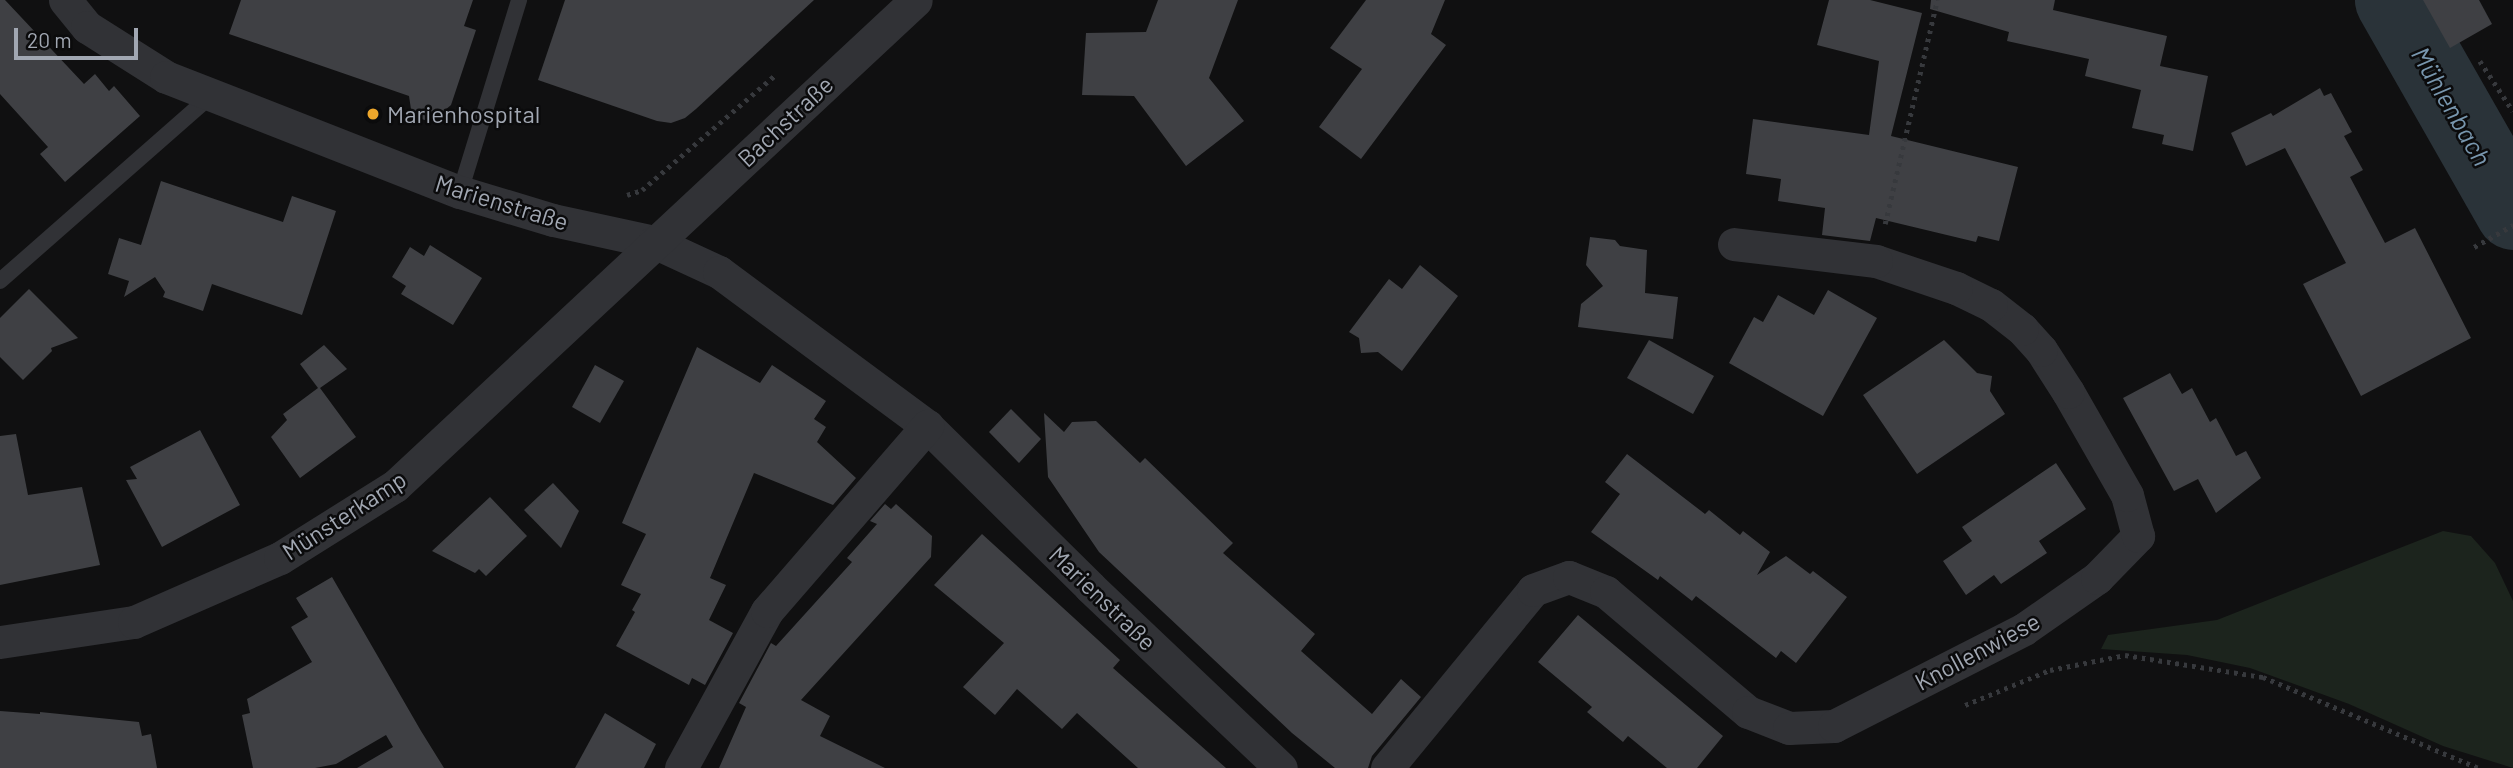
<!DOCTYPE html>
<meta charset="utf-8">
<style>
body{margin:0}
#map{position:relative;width:2513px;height:768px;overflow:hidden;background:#101011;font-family:Barlow,sans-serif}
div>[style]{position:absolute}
.green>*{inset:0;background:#1c241d}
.river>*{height:75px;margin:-37.5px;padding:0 37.5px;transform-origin:37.5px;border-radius:37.5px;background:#2a3339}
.building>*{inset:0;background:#3f4044}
.path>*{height:4.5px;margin-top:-2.25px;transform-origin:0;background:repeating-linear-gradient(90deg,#37393d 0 3.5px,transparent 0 8.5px)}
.lane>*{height:16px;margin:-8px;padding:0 8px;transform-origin:8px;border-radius:8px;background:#313236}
.street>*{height:33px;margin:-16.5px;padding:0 16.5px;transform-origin:16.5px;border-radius:16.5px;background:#313236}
.dots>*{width:19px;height:19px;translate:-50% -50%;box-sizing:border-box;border:4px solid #0b0b0c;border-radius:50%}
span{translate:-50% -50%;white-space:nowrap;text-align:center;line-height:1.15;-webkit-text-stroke:5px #0b0b0c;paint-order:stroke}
.poi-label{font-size:24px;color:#a1a7b2}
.left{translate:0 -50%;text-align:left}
.street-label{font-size:24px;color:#a1a7b2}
.water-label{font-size:26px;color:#7896ae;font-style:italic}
.scale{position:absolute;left:14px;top:28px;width:124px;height:32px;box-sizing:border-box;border:4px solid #a1a7b2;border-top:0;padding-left:9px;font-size:21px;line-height:24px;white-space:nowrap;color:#a1a7b2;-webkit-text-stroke:5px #0b0b0c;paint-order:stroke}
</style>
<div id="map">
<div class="green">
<i style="clip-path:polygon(2443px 531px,2471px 536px,2495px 563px,2513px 601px,2513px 768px,2443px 746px,2349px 704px,2250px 668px,2187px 655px,2101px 649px,2108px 635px,2217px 620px)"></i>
</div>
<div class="river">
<i style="left:2392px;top:0;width:244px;rotate:60.3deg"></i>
</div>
<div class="building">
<i style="clip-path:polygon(0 0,5px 0,84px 84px,95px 74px,109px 91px,114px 86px,140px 116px,65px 182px,40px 154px,48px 147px,0 94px)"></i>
<i style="clip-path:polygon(241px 0,473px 0,464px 26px,476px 30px,451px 105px,431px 122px,412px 116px,409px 96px,229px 34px)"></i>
<i style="clip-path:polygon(565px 0,814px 0,696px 109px,685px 118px,671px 123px,657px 121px,538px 80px)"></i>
<i style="clip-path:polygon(1158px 0,1238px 0,1209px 78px,1244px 121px,1186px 166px,1134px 96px,1082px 95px,1086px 33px,1146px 32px)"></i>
<i style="clip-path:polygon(1366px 0,1445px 0,1431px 34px,1446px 45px,1361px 159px,1319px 127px,1362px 69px,1330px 48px)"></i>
<i style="clip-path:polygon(1829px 0,1870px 0,1922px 13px,1891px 136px,2018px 167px,1999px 241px,1978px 236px,1976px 242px,1876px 218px,1870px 241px,1822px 235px,1825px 208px,1778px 201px,1781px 179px,1746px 174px,1753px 119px,1869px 135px,1879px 61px,1817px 45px)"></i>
<i style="clip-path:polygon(1931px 0,2055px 0,2053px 10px,2167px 36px,2160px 66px,2208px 76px,2193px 151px,2162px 144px,2164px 135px,2132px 128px,2141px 90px,2085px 76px,2089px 59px,2007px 41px,2009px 32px,1930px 9px)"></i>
<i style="clip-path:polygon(2423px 0,2479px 0,2492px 24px,2450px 48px)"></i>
<i style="clip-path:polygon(2320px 88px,2324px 96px,2331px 93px,2352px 132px,2344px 136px,2363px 170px,2350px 177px,2385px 243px,2415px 228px,2471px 338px,2361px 396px,2303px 284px,2346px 263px,2285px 148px,2246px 166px,2231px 133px,2271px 113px,2273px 116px)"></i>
<i style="clip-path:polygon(161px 181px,283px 222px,292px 196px,336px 211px,302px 315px,212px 284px,203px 311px,163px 297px,165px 292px,155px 277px,124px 297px,129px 281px,108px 274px,119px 238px,141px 245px)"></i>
<i style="clip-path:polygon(1590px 237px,1615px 240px,1620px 246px,1647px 250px,1645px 293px,1678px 297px,1673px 339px,1578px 327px,1581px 304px,1603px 286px,1586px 265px)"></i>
<i style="clip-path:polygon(430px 245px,482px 278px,453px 325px,401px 294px,406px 286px,392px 277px,410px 247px,424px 256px)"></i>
<i style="clip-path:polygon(1420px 265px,1458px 296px,1402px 371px,1378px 352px,1361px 353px,1359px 338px,1349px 332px,1389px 279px,1402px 289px)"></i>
<i style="clip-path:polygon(29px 289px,78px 338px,51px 348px,52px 351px,23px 380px,0 357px,0 318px)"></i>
<i style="clip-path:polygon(1828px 290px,1877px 318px,1823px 416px,1729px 363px,1754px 317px,1763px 322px,1778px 295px,1814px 315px)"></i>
<i style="clip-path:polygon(1649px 340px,1714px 376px,1693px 414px,1627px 378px)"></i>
<i style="clip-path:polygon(1944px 340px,1977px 373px,1992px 376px,1990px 391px,2005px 414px,1917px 474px,1863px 395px)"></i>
<i style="clip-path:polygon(324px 345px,347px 369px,320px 388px,356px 437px,300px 478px,271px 437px,287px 420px,283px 414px,318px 388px,300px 364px)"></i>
<i style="clip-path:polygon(697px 347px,760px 383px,772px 365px,826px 401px,814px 419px,826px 427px,817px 442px,856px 478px,833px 505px,754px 473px,710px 578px,726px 585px,709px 620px,733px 633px,705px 685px,692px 678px,689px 685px,616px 646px,635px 612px,632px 610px,641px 594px,621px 585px,646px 534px,622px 523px)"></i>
<i style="clip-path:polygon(595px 365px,624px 381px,600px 423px,572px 407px)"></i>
<i style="clip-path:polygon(2170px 373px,2182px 394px,2192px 388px,2210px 422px,2216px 418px,2236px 456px,2246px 451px,2261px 478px,2216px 513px,2198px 479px,2174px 491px,2123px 398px)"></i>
<i style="clip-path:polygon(1011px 409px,1041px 439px,1019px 463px,989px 432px)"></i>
<i style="clip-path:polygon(1044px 413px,1064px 432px,1072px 422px,1096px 421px,1140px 463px,1145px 458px,1233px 543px,1223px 553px,1315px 634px,1301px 651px,1372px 714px,1401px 679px,1421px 697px,1372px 756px,1368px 768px,1335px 768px,1292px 733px,1099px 552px,1048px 477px)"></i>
<i style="clip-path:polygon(200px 430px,240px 505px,162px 547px,126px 480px,137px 479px,130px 467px)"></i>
<i style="clip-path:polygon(16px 434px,28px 495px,82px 487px,100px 565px,0 585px,0 436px)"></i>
<i style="clip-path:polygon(1627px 454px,1705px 514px,1709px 510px,1740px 535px,1743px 531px,1770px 552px,1757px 575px,1786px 556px,1810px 574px,1813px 571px,1847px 597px,1796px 663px,1781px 651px,1776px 658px,1696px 596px,1692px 601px,1660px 576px,1658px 580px,1591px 532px,1620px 494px,1605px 482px)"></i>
<i style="clip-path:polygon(2056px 463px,2086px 509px,2039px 541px,2047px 553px,2001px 584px,1994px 575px,1966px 595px,1943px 561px,1972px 541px,1962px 527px)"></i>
<i style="clip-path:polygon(553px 483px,579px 511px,561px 548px,524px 510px)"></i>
<i style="clip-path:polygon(490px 497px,527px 536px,486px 576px,479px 569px,475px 573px,432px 551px)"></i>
<i style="clip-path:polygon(885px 504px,891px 509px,896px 504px,932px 536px,931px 557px,801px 700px,830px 716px,820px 736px,885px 768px,719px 768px,746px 707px,739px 703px,771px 643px,776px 646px,852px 562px,847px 558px,877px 524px,870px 521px)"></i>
<i style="clip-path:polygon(982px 534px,1120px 660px,1113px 668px,1226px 768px,1138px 768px,1077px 713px,1062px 729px,1017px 689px,995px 715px,963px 687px,1004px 643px,934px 585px)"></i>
<i style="clip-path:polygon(332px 577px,421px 731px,444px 768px,357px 768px,393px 747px,386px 735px,336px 764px,315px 768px,253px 768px,242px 715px,250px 713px,247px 699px,312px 662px,291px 627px,308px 617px,296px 598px)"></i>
<i style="clip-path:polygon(1578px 615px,1723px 736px,1697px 768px,1667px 768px,1628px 736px,1623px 742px,1587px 712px,1592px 707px,1538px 662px)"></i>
<i style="clip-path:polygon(0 711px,40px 714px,40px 712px,139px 722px,142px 736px,151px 734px,157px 768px,0 768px)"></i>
<i style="clip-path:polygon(605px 713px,656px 744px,644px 768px,575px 768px)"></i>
</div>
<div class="path">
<i style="left:2480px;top:61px;width:60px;rotate:56.6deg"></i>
<i style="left:627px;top:195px;width:16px;rotate:-18deg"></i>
<i style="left:642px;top:190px;width:174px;rotate:-40.8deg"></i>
<i style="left:1885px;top:224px;width:230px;rotate:-76.9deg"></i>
<i style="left:2474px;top:247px;width:45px;rotate:-29.4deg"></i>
<i style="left:1965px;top:705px;width:92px;rotate:-22.4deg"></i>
<i style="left:2050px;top:670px;width:76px;rotate:-11.3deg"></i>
<i style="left:2125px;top:655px;width:140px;rotate:9.1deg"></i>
<i style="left:2263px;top:677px;width:233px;rotate:22.9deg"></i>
</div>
<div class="lane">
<i style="left:460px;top:192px;width:201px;rotate:-72.9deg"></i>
<i style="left:0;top:281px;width:282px;rotate:-41.3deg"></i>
</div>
<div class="street">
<i style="left:65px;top:0;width:35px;rotate:51deg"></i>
<i style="left:87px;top:27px;width:93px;rotate:32.3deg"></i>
<i style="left:166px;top:77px;width:316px;rotate:21.4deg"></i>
<i style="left:460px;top:192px;width:97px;rotate:16.8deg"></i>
<i style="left:553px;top:220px;width:103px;rotate:12.3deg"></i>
<i style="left:654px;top:242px;width:72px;rotate:24.8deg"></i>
<i style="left:719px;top:272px;width:259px;rotate:36.5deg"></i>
<i style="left:927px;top:426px;width:229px;rotate:44.6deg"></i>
<i style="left:1090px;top:587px;width:263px;rotate:43.5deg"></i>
<i style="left:0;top:642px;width:135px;rotate:-8.5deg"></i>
<i style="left:134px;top:622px;width:159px;rotate:-23.7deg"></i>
<i style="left:280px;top:558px;width:136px;rotate:-32.1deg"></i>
<i style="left:395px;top:486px;width:712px;rotate:-43.01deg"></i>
<i style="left:681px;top:768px;width:179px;rotate:-61.3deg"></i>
<i style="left:767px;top:611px;width:245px;rotate:-49.1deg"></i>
<i style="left:1387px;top:768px;width:230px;rotate:-50.6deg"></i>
<i style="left:1533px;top:590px;width:38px;rotate:-20deg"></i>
<i style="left:1569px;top:577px;width:40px;rotate:22deg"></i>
<i style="left:1606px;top:592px;width:186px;rotate:40.2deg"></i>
<i style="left:1748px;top:712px;width:44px;rotate:21.3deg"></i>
<i style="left:1789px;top:728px;width:45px;rotate:-2.5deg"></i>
<i style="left:1834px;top:726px;width:213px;rotate:-27deg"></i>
<i style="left:2024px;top:629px;width:89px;rotate:-34.9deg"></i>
<i style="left:2097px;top:578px;width:59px;rotate:-45.7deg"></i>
<i style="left:2138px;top:536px;width:42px;rotate:-105deg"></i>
<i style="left:2127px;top:495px;width:119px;rotate:-119.8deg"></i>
<i style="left:2068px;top:392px;width:50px;rotate:-122.7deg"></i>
<i style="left:2041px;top:350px;width:28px;rotate:-132deg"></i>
<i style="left:2022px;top:329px;width:39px;rotate:-142deg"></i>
<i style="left:1991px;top:305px;width:39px;rotate:-154deg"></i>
<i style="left:1956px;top:288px;width:84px;rotate:-161.4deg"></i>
<i style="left:1876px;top:261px;width:143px;rotate:-173.2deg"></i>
</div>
<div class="dots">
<i style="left:373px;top:114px;background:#eea72b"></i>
</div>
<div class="poi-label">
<span class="left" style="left:387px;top:114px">Marienhospital</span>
</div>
<div class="street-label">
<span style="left:785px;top:121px;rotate:-43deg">Bachstraße</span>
<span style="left:502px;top:202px;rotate:17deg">Marienstraße</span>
<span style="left:344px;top:515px;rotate:-33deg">Münsterkamp</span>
<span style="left:1103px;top:598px;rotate:44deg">Marienstraße</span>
<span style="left:1977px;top:651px;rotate:-28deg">Knollenwiese</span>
</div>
<div class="water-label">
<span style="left:2452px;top:106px;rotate:60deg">Mühlenbach</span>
</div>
<div class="scale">20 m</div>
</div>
